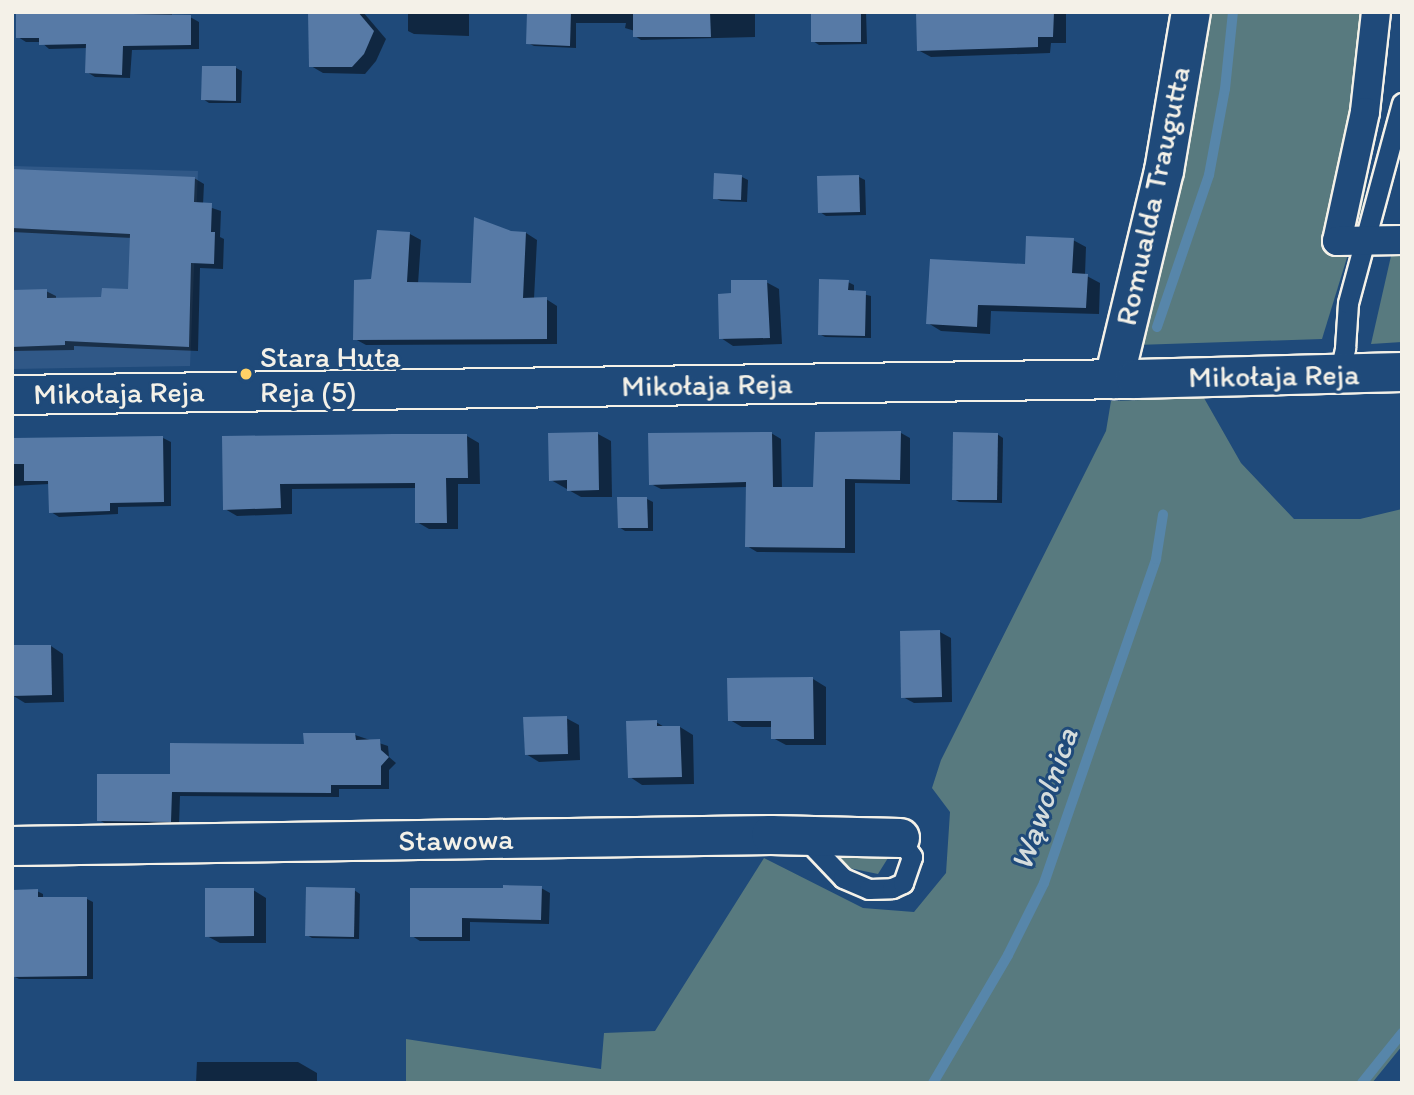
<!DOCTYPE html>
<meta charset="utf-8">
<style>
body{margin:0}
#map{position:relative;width:1414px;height:1095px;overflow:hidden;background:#1f4a7a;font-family:Itim,sans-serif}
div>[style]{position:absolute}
.built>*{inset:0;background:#305887}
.green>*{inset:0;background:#587a7f}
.shadow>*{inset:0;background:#0007}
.stream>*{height:10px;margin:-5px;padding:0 5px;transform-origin:5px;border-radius:5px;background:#5786aa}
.building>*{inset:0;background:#577aa6}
.roads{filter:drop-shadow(2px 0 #f4f1e8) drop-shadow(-2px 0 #f4f1e8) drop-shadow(0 2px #f4f1e8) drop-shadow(0 -2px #f4f1e8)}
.service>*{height:19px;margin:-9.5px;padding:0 9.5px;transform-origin:9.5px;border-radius:9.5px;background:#1f4a7a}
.pedestrian>*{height:28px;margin:-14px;padding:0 14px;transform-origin:14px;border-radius:14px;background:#1f4a7a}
.minor>*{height:38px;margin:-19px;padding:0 19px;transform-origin:19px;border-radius:19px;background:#1f4a7a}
.tertiary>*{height:38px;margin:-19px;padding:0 19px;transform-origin:19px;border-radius:19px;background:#1f4a7a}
.dots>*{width:19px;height:19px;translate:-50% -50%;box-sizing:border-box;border:4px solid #1f4a7a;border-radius:50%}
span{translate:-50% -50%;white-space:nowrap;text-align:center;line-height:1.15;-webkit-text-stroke:6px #1f4a7a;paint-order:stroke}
.street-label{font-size:30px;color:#f4f1e8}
.poi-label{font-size:30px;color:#f4f1e8}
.left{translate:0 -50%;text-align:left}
.water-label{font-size:32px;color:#d5dcdc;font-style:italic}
.frame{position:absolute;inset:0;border:14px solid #f4f1e8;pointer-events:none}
</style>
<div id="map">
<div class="built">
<i style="clip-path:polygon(12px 166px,198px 171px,190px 366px,12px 369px)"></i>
</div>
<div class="green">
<i style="clip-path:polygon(1180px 12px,1387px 12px,1381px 109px,1361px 212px,1322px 339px,1106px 346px)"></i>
<i style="clip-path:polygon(1402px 255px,1402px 342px,1371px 344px,1391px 256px)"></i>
<i style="clip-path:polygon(1204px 398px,1241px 463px,1294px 519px,1360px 519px,1402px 509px,1402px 1046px,1372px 1083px,406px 1083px,406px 1039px,601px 1069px,604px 1033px,655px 1031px,764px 858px,863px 908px,914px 912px,946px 873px,950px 812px,932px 788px,941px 760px,1106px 431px,1111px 401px)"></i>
<i style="clip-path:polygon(885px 849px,888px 858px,878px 874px,849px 868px,835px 859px,831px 850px)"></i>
</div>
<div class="shadow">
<i style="clip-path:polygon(17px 12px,172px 12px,172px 16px,190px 17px,199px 22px,199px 49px,132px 50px,130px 78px,95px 77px,87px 72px,88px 48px,49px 49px,41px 42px,26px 42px,18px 37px)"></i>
<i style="clip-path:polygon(309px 12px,363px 12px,386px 39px,376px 61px,365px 74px,323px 73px,311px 66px)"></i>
<i style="clip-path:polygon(408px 12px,469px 12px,469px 36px,414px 34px,408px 31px)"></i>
<i style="clip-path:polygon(529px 12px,755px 12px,755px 37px,641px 40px,635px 36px,635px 31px,625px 28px,626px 23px,576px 23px,576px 48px,534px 46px,528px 43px)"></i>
<i style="clip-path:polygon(813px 12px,866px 12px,867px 44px,819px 45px,813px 41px)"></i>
<i style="clip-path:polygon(918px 12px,1066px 12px,1066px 43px,1051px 43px,1050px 53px,931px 57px,918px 50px)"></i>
<i style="clip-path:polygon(236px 68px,242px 71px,241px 103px,209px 103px,203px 99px)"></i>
<i style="clip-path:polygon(12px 170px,194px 178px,204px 184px,203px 205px,221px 211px,220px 237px,224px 239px,223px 269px,200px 268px,198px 351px,74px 346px,74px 350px,12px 351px,12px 291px,46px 291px,56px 296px,56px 300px,103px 299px,130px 291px,132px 238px,12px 232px)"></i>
<i style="clip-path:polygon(742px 177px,748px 180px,747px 202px,721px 201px,715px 198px)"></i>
<i style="clip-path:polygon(859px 177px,865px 180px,866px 215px,826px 216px,820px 212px)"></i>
<i style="clip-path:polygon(511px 233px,526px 233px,537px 240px,534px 299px,546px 299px,557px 306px,557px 344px,366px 345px,355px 339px,372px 281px,410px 234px,421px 240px,418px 284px,473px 285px)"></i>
<i style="clip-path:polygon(1073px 240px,1086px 247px,1085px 275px,1100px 283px,1099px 314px,991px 311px,990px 334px,941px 331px,928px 323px)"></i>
<i style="clip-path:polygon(766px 282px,779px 289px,782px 344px,733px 346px,721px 338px,733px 295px)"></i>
<i style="clip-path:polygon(848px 282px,854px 285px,854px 292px,871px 296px,871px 338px,825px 337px,819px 334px)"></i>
<i style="clip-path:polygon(771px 433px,781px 439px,782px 489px,815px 489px,901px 433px,910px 438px,910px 484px,855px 483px,855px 553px,757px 552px,747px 546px,747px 487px,661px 489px,651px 484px)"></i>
<i style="clip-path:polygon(598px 434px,611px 441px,612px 497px,581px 497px,551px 480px)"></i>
<i style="clip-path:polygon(997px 434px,1003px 438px,1002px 503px,959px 502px,954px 499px)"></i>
<i style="clip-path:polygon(467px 436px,479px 443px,480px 484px,458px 484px,458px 529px,429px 529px,417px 522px,417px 488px,292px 489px,292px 514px,237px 516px,225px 509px,223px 438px)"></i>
<i style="clip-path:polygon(163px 438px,171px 442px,171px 506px,118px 507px,118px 514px,59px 517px,51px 512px,49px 484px,12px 486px,12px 440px)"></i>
<i style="clip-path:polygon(647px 499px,653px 502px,653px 531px,625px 531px,619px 527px)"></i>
<i style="clip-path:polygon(940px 632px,951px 638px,952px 702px,914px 703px,903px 697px)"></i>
<i style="clip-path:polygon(51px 646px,63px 654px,64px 702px,25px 703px,12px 695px)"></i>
<i style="clip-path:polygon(813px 679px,826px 687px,826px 745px,786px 745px,773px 738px,773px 727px,742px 727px,730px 720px)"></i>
<i style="clip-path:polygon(566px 718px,579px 725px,580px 760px,539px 762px,526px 754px)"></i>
<i style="clip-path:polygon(656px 722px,666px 728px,680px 727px,693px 735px,694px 784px,642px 785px,630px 777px)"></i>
<i style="clip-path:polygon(355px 735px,388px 746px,389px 757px,396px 763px,389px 770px,389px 789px,339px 789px,339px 797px,180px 796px,179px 825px,108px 825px,99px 820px,172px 776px)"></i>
<i style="clip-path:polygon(541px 888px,550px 893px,549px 924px,470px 922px,470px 941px,420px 941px,412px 936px)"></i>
<i style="clip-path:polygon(253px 890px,266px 898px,266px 943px,220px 943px,207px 936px)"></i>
<i style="clip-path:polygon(354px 890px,360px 894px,359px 939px,312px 938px,307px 935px)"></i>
<i style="clip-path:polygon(37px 891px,43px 894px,43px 899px,87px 899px,93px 902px,93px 979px,19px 979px,13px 976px)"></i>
<i style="clip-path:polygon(197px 1062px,298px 1062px,317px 1073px,317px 1083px,196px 1083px)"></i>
</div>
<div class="stream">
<i style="left:1157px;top:327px;width:161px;rotate:-71.1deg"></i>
<i style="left:1209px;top:175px;width:87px;rotate:-79.5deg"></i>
<i style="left:1225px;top:89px;width:77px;rotate:-84.1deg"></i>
<i style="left:933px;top:1083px;width:148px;rotate:-59.6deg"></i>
<i style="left:1008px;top:955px;width:80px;rotate:-63.4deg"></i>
<i style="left:1044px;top:883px;width:343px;rotate:-70.9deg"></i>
<i style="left:1156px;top:559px;width:45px;rotate:-81deg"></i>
<i style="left:1362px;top:1083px;width:64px;rotate:-51.3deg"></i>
</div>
<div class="building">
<i style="clip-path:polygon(16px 12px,191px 15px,191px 45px,123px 46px,122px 75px,85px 73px,86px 44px,39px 45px,39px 38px,16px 38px)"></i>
<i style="clip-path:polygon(308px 12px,358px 12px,374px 31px,364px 54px,352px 67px,309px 67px)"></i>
<i style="clip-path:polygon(527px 12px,571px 12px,570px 46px,526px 44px)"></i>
<i style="clip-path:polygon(633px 12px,710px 12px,711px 37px,633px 37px)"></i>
<i style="clip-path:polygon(811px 12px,861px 12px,861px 42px,811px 42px)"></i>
<i style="clip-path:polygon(916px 12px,1054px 12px,1053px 37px,1038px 37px,1038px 47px,917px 51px)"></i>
<i style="clip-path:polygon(202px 66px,236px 66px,236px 101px,201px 100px)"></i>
<i style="clip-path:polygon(12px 169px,195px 177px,194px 202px,212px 203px,211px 232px,215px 232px,214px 264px,191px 263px,189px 347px,65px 341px,65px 345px,12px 347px,12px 290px,47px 289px,47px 298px,101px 297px,102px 288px,128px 289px,130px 234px,12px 228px)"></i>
<i style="clip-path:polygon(714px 173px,742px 175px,741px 200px,713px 199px)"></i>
<i style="clip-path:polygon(859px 175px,860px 212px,818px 213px,817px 176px)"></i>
<i style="clip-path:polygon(474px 217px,511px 231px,526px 232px,523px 298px,547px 297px,547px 339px,353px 340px,354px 280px,371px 279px,377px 230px,410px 232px,407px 282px,471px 283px)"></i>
<i style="clip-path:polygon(1026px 236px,1074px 238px,1072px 273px,1088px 274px,1086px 308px,978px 305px,977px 327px,926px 324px,930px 259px,1025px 264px)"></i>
<i style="clip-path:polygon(819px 279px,849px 280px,848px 290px,866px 291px,865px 336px,818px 335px)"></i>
<i style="clip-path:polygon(731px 280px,767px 280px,770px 338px,719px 339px,718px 294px,731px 293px)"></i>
<i style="clip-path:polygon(901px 431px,900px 480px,845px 479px,845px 548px,745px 547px,746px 482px,649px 485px,648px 433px,772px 432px,773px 487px,813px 487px,815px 432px)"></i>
<i style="clip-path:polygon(598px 432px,599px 490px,567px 491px,567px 480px,549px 481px,548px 433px)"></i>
<i style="clip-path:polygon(953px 432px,998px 433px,997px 500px,952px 500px)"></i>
<i style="clip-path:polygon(394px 434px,467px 434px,468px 478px,446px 478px,447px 523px,415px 523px,415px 483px,280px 484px,281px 508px,223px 510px,222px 436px)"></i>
<i style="clip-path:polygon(163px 436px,164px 502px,110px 503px,110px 511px,49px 513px,48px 481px,24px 481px,24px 464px,12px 464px,12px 438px)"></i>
<i style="clip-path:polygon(617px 497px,647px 497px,648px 528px,618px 528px)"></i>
<i style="clip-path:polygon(940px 630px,942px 697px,901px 698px,900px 631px)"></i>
<i style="clip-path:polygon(12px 645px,51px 645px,52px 695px,12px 696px)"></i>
<i style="clip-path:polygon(813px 677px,814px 739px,771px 739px,771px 721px,728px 721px,727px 678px)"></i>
<i style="clip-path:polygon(567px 716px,568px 754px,525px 755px,523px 717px)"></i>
<i style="clip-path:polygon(657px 720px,657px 726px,680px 726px,682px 777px,628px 778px,626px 721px)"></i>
<i style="clip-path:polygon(303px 733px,355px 733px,356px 740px,380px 739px,381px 750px,389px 757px,381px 766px,381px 785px,331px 785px,331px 793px,172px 792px,171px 822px,97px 821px,97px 774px,170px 774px,170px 743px,304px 744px)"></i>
<i style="clip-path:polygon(503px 885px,542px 886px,541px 920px,462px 918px,462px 937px,410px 937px,410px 888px,503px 888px)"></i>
<i style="clip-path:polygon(306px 887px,355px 888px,354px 937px,305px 936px)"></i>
<i style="clip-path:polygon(205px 888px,254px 888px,254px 936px,205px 937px)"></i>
<i style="clip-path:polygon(38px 889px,38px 897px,87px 897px,87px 976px,12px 977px,12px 890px)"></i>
</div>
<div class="roads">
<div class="service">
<i style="left:1339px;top:375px;width:28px;rotate:-77deg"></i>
<i style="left:1345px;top:348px;width:45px;rotate:-86.2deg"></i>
<i style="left:1348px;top:303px;width:207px;rotate:-74.9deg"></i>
<i style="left:804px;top:837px;width:57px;rotate:46.4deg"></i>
<i style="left:843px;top:878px;width:28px;rotate:23deg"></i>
<i style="left:869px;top:889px;width:23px;rotate:-2deg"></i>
<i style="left:892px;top:888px;width:12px;rotate:-24deg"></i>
<i style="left:903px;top:883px;width:28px;rotate:-71deg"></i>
<i style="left:912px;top:857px;width:22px;rotate:-122deg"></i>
</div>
<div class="pedestrian">
<i style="left:1376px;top:12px;width:101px;rotate:96.3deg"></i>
<i style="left:1365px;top:112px;width:132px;rotate:102.2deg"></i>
<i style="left:1337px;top:241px;width:65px;rotate:-0.9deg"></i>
</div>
<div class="minor">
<i style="left:1114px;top:379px;width:214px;rotate:-76.5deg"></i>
<i style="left:1164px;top:171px;width:161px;rotate:-80.4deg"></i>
<i style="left:12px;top:846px;width:759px;rotate:-0.83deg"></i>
<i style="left:771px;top:835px;width:129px;rotate:1.3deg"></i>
</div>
<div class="tertiary">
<i style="left:12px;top:395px;width:1124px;rotate:-0.82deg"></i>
<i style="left:1136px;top:379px;width:266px;rotate:-1.5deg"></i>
</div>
</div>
<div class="dots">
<i style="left:246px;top:374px;background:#ffd166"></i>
</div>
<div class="street-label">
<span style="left:1153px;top:196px;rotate:-78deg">Romualda Traugutta</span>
<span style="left:1274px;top:376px;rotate:-1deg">Mikołaja Reja</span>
<span style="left:707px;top:385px;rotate:-1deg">Mikołaja Reja</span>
<span style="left:119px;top:393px;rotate:-1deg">Mikołaja Reja</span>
<span style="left:456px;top:840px;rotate:-1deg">Stawowa</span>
</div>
<div class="poi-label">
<span class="left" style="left:260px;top:374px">Stara Huta<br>Reja (5)</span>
</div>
<div class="water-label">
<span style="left:1044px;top:799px;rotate:-71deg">Wąwolnica</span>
</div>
<div class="frame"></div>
</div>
